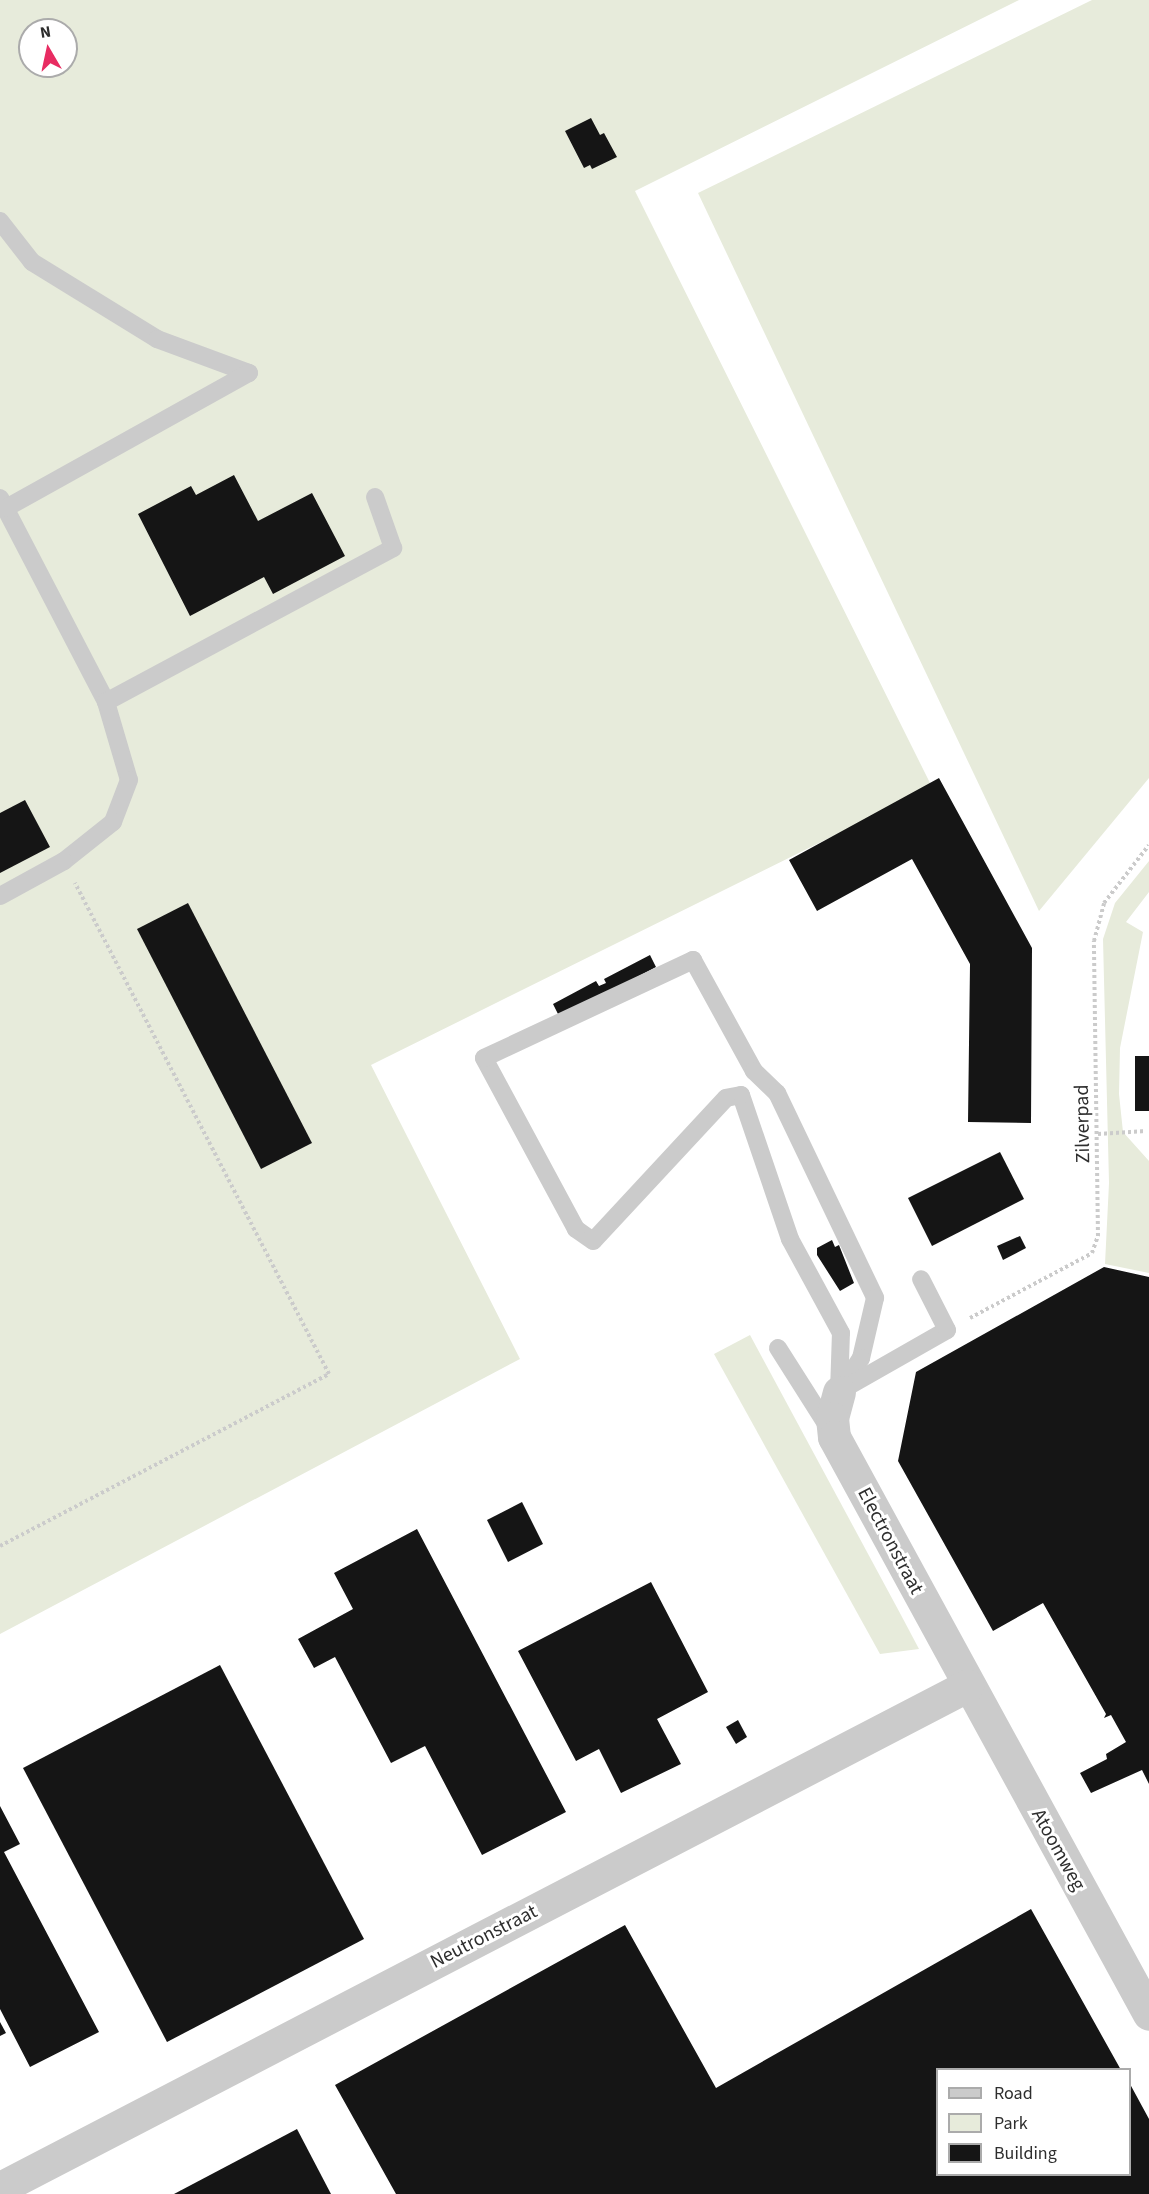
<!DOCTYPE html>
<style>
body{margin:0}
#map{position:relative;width:1149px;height:2194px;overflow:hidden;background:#fff;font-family:"Source Sans 3",sans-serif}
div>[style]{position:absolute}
.green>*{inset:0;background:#e7ebdb}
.building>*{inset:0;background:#151515}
.path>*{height:4px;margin-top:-2px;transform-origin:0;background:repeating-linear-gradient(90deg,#cbcbcb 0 3px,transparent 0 6px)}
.service>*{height:18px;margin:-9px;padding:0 9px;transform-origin:9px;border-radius:9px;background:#cbcbcb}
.minor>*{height:33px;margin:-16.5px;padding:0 16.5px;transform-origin:16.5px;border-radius:16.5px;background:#cbcbcb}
span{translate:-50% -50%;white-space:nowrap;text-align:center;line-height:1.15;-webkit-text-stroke:6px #fff;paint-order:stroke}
.street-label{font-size:20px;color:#2e2e2e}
.legend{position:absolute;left:936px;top:2068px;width:195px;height:108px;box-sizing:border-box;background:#fff;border:2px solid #ababab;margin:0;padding:8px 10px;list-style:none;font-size:18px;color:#2e2e2e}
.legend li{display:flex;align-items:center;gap:12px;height:30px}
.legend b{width:30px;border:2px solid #ababab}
.north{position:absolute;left:18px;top:18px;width:60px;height:60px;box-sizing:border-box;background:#fff;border:2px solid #ababab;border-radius:50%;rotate:351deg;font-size:16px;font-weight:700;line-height:24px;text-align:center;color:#2e2e2e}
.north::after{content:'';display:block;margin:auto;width:21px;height:27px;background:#e82c62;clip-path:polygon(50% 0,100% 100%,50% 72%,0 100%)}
</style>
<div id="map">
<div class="green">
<i style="clip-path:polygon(evenodd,0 0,1019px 0,635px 191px,932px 787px,371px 1065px,520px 1359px,0 1634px,0 0,30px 30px,66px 30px,66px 66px,30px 66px,30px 30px)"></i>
<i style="clip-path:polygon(1092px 0,1149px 0,1149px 778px,1039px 911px,698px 193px)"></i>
<i style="clip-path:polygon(1149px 861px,1149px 892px,1126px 922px,1143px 932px,1120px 1048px,1119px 1094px,1123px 1132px,1149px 1161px,1149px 1273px,1105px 1264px,1109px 1183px,1103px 939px,1115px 903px)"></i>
<i style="clip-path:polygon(750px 1335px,901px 1615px,919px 1649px,880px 1654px,714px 1354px)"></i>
</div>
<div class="building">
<i style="clip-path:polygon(591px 118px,600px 135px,604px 133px,617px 157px,592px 169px,590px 165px,584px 168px,565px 131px)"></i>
<i style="clip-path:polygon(234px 475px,258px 521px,312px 493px,345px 556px,273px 594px,264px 577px,190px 616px,138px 514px,191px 486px,196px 495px)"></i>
<i style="clip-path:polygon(939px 778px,1032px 948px,1031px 1123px,968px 1122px,970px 964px,912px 859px,817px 911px,789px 860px)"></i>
<i style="clip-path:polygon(25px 800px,50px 847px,0 873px,0 813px)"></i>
<i style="clip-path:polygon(188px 903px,312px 1143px,261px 1169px,137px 929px)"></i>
<i style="clip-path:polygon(650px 955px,656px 967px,560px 1018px,553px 1004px,596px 981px,599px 986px,606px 983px,604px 979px)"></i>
<i style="clip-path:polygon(1135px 1056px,1149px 1056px,1149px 1111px,1135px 1111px)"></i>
<i style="clip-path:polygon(1000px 1152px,1024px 1199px,932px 1246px,908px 1198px)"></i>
<i style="clip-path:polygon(1020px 1236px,1026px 1248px,1003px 1260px,997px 1246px)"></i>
<i style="clip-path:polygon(832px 1240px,835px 1247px,839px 1245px,854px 1283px,840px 1291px,817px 1255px,817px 1248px)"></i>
<i style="clip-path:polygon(1104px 1267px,1149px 1277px,1149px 1784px,1142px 1770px,1091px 1793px,1080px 1773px,1107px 1759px,1106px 1754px,1126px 1742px,1111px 1715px,1104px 1718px,1106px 1714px,1043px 1603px,993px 1631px,898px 1461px,916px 1372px)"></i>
<i style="clip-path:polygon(522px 1502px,543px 1544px,508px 1562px,487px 1520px)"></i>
<i style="clip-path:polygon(417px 1529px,566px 1812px,482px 1855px,425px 1746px,391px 1763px,335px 1657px,314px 1668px,298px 1639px,353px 1609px,334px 1573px)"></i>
<i style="clip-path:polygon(651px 1582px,708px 1692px,657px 1719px,681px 1764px,621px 1793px,599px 1749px,576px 1761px,518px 1651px)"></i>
<i style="clip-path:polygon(220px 1665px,364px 1939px,167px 2042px,23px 1768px)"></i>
<i style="clip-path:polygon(738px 1720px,747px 1737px,736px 1744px,726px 1727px)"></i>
<i style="clip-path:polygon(0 1806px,20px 1844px,4px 1852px,99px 2032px,30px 2067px,0 2009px)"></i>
<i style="clip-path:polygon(1031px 1909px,1121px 2070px,938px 2070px,938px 2174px,1130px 2174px,1130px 2084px,1149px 2119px,1149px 2194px,396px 2194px,335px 2085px,625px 1925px,716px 2088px)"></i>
<i style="clip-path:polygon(0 2022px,6px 2033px,0 2036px)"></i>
<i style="clip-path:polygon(297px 2129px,331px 2194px,174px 2194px)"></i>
</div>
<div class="path">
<i style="left:1098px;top:1134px;width:48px;rotate:-3.6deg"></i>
<i style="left:970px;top:1318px;width:138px;rotate:-28deg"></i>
<i style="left:1092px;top:1253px;width:18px;rotate:-71deg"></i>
<i style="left:1098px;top:1236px;width:295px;rotate:-90.8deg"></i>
<i style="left:1094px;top:941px;width:39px;rotate:-75deg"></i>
<i style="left:1104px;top:903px;width:73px;rotate:-52.2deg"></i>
<i style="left:0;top:1546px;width:371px;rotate:-27.6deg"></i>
<i style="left:329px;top:1374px;width:553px;rotate:-117.35deg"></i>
</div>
<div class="service">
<i style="left:0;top:221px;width:52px;rotate:52deg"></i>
<i style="left:32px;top:262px;width:147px;rotate:31.6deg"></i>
<i style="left:157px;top:339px;width:98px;rotate:20.3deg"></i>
<i style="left:0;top:498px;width:230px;rotate:62.5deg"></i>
<i style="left:106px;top:702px;width:81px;rotate:73.6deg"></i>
<i style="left:129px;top:780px;width:45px;rotate:110.9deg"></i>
<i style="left:113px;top:822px;width:63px;rotate:141.5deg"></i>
<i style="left:64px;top:861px;width:73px;rotate:151.3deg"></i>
<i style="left:6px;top:508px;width:278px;rotate:-29.1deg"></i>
<i style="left:106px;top:702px;width:326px;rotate:-28.2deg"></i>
<i style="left:393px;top:548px;width:54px;rotate:-109.4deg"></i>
<i style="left:693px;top:960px;width:127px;rotate:61.2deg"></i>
<i style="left:754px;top:1071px;width:32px;rotate:44deg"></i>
<i style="left:777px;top:1093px;width:227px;rotate:64.4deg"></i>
<i style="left:875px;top:1298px;width:62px;rotate:103.1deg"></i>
<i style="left:861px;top:1358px;width:40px;rotate:122.9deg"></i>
<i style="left:839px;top:1392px;width:59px;rotate:-88.1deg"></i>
<i style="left:841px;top:1333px;width:107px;rotate:-118.5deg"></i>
<i style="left:790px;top:1239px;width:152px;rotate:-108.8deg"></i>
<i style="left:741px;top:1095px;width:15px;rotate:169deg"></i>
<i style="left:726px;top:1098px;width:195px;rotate:132.9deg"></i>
<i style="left:593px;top:1241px;width:21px;rotate:-145deg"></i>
<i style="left:576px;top:1229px;width:194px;rotate:-118.3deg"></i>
<i style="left:484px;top:1058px;width:231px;rotate:-25.1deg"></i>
<i style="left:778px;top:1348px;width:97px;rotate:57.6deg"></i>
<i style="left:840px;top:1391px;width:123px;rotate:-29.7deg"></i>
<i style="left:947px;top:1330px;width:57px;rotate:-117deg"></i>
</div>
<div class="minor">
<i style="left:839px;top:1392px;width:27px;rotate:105deg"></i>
<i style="left:832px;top:1418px;width:19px;rotate:84deg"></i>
<i style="left:834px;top:1437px;width:657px;rotate:61.37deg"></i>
<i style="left:0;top:2188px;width:1090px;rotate:-27.44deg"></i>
</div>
<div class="street-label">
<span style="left:1083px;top:1124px;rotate:-91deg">Zilverpad</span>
<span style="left:890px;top:1541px;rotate:62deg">Electronstraat</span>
<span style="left:1058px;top:1850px;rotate:61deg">Atoomweg</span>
<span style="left:484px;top:1937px;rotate:-27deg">Neutronstraat</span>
</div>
<ul class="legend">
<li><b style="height:8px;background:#cbcbcb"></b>Road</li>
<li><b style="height:16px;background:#e7ebdb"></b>Park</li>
<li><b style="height:16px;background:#151515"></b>Building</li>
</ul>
<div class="north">N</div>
</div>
